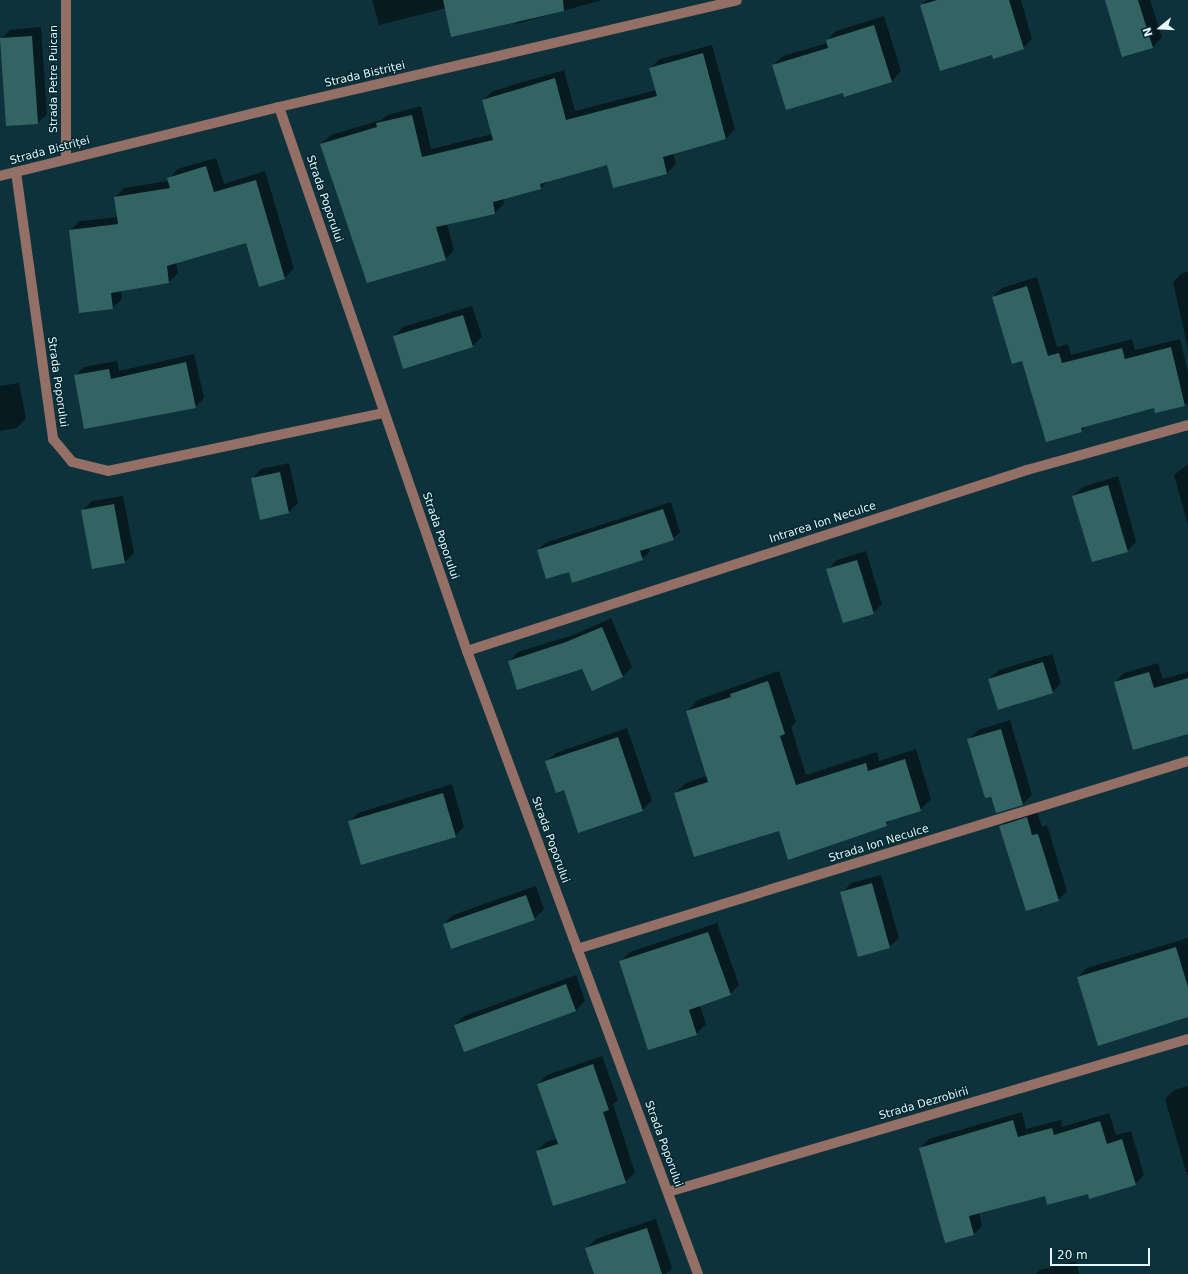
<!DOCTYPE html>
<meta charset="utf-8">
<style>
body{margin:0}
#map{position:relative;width:1188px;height:1274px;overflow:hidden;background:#0d323b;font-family:"DejaVu Sans",sans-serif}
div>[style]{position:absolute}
.shadow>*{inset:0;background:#0007}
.building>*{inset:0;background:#326464}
.minor>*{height:10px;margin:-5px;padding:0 5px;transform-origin:5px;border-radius:5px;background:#936f65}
span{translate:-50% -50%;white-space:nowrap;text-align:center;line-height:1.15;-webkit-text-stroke:3px #022830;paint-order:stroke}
.street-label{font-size:11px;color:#e4f8fd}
.north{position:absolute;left:1140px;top:8px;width:40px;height:40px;-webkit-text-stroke:3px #022830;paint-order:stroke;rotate:252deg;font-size:11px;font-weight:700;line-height:16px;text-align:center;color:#e4f8fd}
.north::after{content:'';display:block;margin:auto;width:14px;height:18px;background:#e4f8fd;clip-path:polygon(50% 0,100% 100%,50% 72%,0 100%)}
.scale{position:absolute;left:1050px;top:1248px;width:100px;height:18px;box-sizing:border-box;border:2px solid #e4f8fd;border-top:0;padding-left:5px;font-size:12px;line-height:14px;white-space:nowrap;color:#e4f8fd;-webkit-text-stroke:3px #022830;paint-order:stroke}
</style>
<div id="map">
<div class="shadow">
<i style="clip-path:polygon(372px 0,602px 0,516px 24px,516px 21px,446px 8px,379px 25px)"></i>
<i style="clip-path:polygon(927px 0,1021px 0,1032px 39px,1023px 48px,992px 54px,922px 5px)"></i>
<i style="clip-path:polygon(1106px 0,1150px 0,1162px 37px,1153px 47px)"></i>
<i style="clip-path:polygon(884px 16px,901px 71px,892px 81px,844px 96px,843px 92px,773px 65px,783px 56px,828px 43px,827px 40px,836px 31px)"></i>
<i style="clip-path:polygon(41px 27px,47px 114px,38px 123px,7px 125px,1px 39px,10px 30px)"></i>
<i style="clip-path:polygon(712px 45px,735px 129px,726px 139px,673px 153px,676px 164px,667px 173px,614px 187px,607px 164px,549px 180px,541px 188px,503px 198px,504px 203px,495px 213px,447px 224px,454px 250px,445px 259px,321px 144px,331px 135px,381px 120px,387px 115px,421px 106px,431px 149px,493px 134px,483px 100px,493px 91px,564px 70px,575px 111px,657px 90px,650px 68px,660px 59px)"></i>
<i style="clip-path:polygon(216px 158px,224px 184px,265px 171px,294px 269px,284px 278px,247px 241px,176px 262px,178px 273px,169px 282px,121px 291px,122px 299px,112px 308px,70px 230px,80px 221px,118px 217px,115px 198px,124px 188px,168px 181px,177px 169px)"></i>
<i style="clip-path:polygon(1188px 272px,1188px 349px,1173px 282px,1182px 273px)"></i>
<i style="clip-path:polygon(1037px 277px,1057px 347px,1068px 344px,1071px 355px,1132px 339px,1135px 350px,1180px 339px,1188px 372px,1188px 402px,1185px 405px,1154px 407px,1087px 425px,1081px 431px,1023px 360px,993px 297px,1002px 288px)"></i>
<i style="clip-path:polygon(472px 306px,482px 337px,472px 346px,394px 336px,403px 327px)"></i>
<i style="clip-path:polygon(194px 354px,204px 398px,195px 407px,75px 376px,84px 367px,117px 361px,119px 371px)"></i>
<i style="clip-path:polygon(19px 383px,26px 418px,17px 428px,0 431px,0 386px)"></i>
<i style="clip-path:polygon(289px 463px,298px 503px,289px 512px,261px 518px,252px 479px,261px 469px)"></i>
<i style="clip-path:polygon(1188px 464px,1188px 525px,1174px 475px)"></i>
<i style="clip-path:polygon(1118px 476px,1136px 542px,1127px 551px,1073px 496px,1083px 487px)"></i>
<i style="clip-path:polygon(123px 496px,134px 553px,125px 562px,82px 511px,92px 501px)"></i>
<i style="clip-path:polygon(671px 502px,680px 532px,673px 539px,648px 547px,650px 551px,642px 559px,538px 550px,545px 543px)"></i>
<i style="clip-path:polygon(866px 551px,882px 604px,873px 613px,827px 570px,837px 560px)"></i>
<i style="clip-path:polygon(611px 618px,632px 667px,623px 676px,582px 667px,509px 662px,518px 652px,576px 634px)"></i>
<i style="clip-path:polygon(1052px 654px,1061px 683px,1052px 693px,989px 679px,999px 670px)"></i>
<i style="clip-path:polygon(1158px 663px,1163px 679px,1188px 672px,1188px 733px,1115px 682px,1124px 673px)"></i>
<i style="clip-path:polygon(779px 671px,796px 722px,791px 727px,806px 775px,877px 752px,879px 761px,916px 749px,931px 799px,920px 810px,893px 818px,886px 825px,780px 829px,675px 793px,686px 783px,707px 776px,687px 711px,698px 700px)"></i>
<i style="clip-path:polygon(1010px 720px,1032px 795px,1023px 804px,996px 812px,969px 739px,978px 730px)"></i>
<i style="clip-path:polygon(627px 728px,652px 801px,642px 810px,564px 789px,546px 762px,556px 753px)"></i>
<i style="clip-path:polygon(452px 784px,464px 827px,455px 836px,349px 822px,358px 813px)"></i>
<i style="clip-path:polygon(1036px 809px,1042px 827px,1047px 825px,1067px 891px,1058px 900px,1001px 826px,1010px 817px)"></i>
<i style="clip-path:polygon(881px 875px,899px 938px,889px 947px,842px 893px,851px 883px)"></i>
<i style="clip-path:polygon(536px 886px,544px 909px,534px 919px,444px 924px,453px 915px)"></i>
<i style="clip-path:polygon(717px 923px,739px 985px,730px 994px,700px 1005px,706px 1024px,696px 1034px,621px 961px,630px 952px)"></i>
<i style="clip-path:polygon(1188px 938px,1188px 1016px,1078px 977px,1087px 968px)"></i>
<i style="clip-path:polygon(576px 975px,585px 1001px,576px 1010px,465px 1051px,455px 1025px,464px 1016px)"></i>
<i style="clip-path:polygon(602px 1056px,618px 1100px,613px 1104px,635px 1173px,625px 1182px,537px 1151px,546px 1142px,557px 1139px,538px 1084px,547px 1075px)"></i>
<i style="clip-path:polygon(1188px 1086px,1188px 1175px,1187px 1175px,1165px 1099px,1174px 1090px)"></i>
<i style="clip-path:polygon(1022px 1112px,1026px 1129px,1061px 1120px,1062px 1127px,1109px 1113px,1116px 1135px,1131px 1131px,1144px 1175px,1135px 1184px,1089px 1193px,1045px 1195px,979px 1212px,982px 1226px,973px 1235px,920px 1148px,929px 1139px)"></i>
<i style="clip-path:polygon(656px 1219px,672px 1268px,666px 1274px,595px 1274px,586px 1248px,596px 1239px)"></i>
<i style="clip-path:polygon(1076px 1261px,1079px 1274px,1036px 1274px,1040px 1270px)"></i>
</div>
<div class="building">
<i style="clip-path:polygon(443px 0,563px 0,564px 11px,451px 37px)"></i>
<i style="clip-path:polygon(937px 0,1009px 0,1024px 49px,993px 59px,992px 55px,940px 71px,920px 5px)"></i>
<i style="clip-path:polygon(1105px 0,1138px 0,1153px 48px,1122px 57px)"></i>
<i style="clip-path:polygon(874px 25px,892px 82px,844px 97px,843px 93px,786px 110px,772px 65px,828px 48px,826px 40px)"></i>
<i style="clip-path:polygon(32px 36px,38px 124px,6px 126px,0 38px)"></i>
<i style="clip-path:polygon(703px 53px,726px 139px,663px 157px,667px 174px,613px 188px,607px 165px,540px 184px,541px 189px,493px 202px,495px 214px,436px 227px,446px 260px,367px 283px,320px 144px,377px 127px,376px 123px,412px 115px,422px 157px,493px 140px,482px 100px,555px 78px,566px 120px,657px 96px,649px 68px)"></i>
<i style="clip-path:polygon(206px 166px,214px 192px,256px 180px,285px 279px,259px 287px,246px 243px,167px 266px,169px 283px,111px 293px,113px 309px,79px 313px,69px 230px,118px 224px,114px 197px,170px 188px,167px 178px)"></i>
<i style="clip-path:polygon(1027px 286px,1048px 356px,1059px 353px,1062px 363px,1122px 348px,1125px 359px,1171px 347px,1185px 406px,1155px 413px,1154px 408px,1081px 428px,1082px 432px,1046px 442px,1022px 361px,1012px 364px,992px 297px)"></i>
<i style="clip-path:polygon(463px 315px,473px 347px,403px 369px,393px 336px)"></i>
<i style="clip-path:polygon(186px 362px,196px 408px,84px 429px,74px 375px,109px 369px,111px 379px)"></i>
<i style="clip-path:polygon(280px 472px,289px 513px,260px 520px,251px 478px)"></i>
<i style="clip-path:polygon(1108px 485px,1128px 552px,1092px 562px,1072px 496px)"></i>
<i style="clip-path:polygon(114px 504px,125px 563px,92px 569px,81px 510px)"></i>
<i style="clip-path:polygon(663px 509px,674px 540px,640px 551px,643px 560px,572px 583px,569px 572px,546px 579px,537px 550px)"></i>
<i style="clip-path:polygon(857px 560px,874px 614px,843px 623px,826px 569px)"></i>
<i style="clip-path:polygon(602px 627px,623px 677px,592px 691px,582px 669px,517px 690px,508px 661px,566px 642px)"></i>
<i style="clip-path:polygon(1043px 662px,1053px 693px,998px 710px,988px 679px)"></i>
<i style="clip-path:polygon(1149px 672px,1154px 688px,1188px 678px,1188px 734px,1133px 750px,1114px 682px)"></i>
<i style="clip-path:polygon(768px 681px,785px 734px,780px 736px,796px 785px,866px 763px,868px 771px,905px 759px,921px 811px,886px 822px,887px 826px,788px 860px,779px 831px,694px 857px,674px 793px,708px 782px,686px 711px,731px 697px,730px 694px)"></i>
<i style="clip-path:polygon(1001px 729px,1023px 805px,996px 813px,991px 797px,985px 798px,967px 739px)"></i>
<i style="clip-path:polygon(618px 737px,643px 811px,578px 833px,564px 790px,556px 793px,545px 761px)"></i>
<i style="clip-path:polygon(443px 793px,456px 837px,361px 865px,348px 821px)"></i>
<i style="clip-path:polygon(1027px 817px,1032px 835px,1038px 834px,1059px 901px,1026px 911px,999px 826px)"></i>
<i style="clip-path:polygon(872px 883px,890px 948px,858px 957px,840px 892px)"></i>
<i style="clip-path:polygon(526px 895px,535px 920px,451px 949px,443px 924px)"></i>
<i style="clip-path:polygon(708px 932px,731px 995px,689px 1010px,697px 1035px,648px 1050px,619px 961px)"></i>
<i style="clip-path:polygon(1176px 947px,1188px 987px,1188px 1017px,1098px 1046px,1077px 977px)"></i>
<i style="clip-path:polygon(566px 984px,576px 1011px,464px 1052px,454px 1025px)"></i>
<i style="clip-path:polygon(593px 1064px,609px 1110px,603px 1112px,626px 1183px,553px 1206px,536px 1151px,558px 1144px,537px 1084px)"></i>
<i style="clip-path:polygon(1013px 1120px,1018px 1137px,1052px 1128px,1054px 1135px,1100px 1121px,1107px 1144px,1122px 1139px,1136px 1185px,1089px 1199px,1088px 1194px,1047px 1205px,1045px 1196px,969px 1216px,974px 1235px,945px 1243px,919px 1148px)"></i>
<i style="clip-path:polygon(647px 1228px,662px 1274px,594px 1274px,585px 1248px)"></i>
</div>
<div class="minor">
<i style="left:66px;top:0;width:159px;rotate:90deg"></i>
<i style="left:279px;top:107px;width:576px;rotate:70.94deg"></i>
<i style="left:467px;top:651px;width:664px;rotate:69.66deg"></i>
<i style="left:16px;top:172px;width:270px;rotate:82.1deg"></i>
<i style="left:53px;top:439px;width:30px;rotate:50deg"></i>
<i style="left:72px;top:462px;width:37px;rotate:14deg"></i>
<i style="left:108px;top:471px;width:282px;rotate:-11.9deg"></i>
<i style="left:0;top:176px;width:287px;rotate:-13.9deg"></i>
<i style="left:279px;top:107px;width:470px;rotate:-13.1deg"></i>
<i style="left:467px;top:651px;width:589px;rotate:-17.91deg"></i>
<i style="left:1027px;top:470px;width:167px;rotate:-15.6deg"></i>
<i style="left:577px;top:949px;width:639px;rotate:-17.1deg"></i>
<i style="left:668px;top:1192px;width:542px;rotate:-16.4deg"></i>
</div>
<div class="street-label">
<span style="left:365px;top:75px;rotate:-13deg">Strada Bistriței</span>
<span style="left:54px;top:79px;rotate:-90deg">Strada Petre Puican</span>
<span style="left:50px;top:151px;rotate:-15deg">Strada Bistriței</span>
<span style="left:324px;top:199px;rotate:71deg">Strada Poporului</span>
<span style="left:57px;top:382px;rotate:82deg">Strada Poporului</span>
<span style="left:823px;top:523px;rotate:-18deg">Intrarea Ion Neculce</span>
<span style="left:440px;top:536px;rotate:71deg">Strada Poporului</span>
<span style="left:550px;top:840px;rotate:70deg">Strada Poporului</span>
<span style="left:879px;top:844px;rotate:-17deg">Strada Ion Neculce</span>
<span style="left:924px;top:1104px;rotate:-16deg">Strada Dezrobirii</span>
<span style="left:663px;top:1144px;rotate:70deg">Strada Poporului</span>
</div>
<div class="north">N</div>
<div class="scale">20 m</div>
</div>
